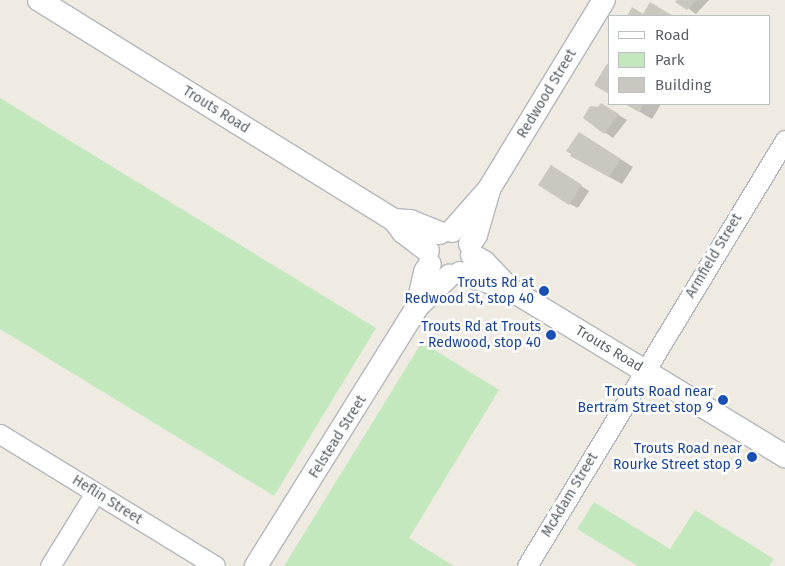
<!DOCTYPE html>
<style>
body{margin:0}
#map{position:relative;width:785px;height:566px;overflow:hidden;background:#efebe3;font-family:"Fira Sans",sans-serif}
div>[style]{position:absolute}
.green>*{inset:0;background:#c3e8be}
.shadow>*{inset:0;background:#0003}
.building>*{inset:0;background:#cac6c0}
.roads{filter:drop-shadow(1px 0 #b4b7bb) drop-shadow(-1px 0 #b4b7bb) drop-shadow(0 1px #b4b7bb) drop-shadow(0 -1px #b4b7bb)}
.minor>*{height:19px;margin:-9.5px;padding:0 9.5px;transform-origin:9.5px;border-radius:9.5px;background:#fff}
.tertiary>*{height:22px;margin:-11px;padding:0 11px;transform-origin:11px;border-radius:11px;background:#fff}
.dots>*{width:14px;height:14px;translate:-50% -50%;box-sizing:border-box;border:2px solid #fff;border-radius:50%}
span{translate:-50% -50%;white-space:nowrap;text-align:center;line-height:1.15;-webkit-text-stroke:5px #fff;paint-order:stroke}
.street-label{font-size:14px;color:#5b6165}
.transit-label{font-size:14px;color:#164399}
.right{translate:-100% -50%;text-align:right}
.legend{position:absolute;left:608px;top:15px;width:162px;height:90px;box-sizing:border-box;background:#fff;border:1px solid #bdc0c1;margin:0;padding:6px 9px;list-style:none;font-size:15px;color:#5b6165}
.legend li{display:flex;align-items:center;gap:10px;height:25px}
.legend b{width:25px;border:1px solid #bdc0c1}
</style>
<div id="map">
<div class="green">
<i style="clip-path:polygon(0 98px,376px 328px,274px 496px,0 329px)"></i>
<i style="clip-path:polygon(422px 342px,499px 390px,409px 538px,454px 566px,284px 566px)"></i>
<i style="clip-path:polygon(594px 502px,670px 549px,695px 510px,774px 559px,769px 566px,638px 566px,577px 529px)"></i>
</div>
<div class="shadow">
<i style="clip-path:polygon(677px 0,709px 0,696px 14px)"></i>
<i style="clip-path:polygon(601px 104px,627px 120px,613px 138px,584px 118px)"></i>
<i style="clip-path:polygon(627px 104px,661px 104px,652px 119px)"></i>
<i style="clip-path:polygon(592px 141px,633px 167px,622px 184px,584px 163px)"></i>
<i style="clip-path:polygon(559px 172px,589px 191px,578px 208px,570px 204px)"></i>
</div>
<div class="building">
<i style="clip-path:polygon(677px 0,696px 0,687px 10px,675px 2px)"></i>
<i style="clip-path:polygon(650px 2px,673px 16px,627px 16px,632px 7px,643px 14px)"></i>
<i style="clip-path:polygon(607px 64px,609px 65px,609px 94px,594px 85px)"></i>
<i style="clip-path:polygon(601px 103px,619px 114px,604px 134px,583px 118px,590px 106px,598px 107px)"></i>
<i style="clip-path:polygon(625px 104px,644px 104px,639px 112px)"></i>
<i style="clip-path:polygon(579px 132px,621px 159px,609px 177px,570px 156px,571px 154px,566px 151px)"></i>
<i style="clip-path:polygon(551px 165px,582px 185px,569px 205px,538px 185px)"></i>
</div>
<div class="roads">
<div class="minor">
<i style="left:0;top:434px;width:252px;rotate:31.5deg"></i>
<i style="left:50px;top:566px;width:86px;rotate:-58.3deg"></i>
<i style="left:527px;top:566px;width:498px;rotate:-58.8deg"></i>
</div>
<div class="tertiary">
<i style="left:39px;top:0;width:418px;rotate:31.8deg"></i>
<i style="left:394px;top:220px;width:15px;rotate:53deg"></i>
<i style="left:403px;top:232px;width:31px;rotate:37deg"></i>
<i style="left:394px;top:220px;width:16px;rotate:4deg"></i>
<i style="left:410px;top:221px;width:32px;rotate:22deg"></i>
<i style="left:452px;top:231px;width:56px;rotate:-48.6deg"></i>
<i style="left:489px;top:189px;width:221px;rotate:-58.7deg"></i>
<i style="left:470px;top:244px;width:11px;rotate:-56deg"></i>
<i style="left:476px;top:235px;width:47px;rotate:-73.9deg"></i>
<i style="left:472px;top:255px;width:14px;rotate:30deg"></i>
<i style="left:484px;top:262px;width:37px;rotate:46deg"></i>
<i style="left:510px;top:289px;width:322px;rotate:31.3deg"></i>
<i style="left:460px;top:273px;width:52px;rotate:17.7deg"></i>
<i style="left:417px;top:307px;width:36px;rotate:-77deg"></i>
<i style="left:425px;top:272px;width:9px;rotate:-58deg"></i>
<i style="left:256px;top:566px;width:305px;rotate:-58.1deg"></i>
<i style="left:417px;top:307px;width:45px;rotate:-44.1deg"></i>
</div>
</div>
<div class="dots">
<i style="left:544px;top:291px;background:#1a4fb4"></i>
<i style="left:551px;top:335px;background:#1a4fb4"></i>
<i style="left:723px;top:400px;background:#1a4fb4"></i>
<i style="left:752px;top:457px;background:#1a4fb4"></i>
</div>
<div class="street-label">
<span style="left:547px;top:94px;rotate:-59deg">Redwood Street</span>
<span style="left:216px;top:110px;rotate:32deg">Trouts Road</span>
<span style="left:714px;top:256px;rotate:-59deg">Armfield Street</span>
<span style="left:609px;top:349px;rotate:31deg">Trouts Road</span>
<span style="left:338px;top:437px;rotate:-58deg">Felstead Street</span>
<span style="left:570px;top:495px;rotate:-59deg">McAdam Street</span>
<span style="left:107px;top:500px;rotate:32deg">Heflin Street</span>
</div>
<div class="transit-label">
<span class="right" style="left:534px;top:291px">Trouts Rd at<br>Redwood St, stop 40</span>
<span class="right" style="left:541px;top:335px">Trouts Rd at Trouts<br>- Redwood, stop 40</span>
<span class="right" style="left:713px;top:400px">Trouts Road near<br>Bertram Street stop 9</span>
<span class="right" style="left:742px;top:457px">Trouts Road near<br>Rourke Street stop 9</span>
</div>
<ul class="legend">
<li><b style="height:6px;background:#fff"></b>Road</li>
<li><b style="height:14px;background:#c3e8be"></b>Park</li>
<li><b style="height:14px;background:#cac6c0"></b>Building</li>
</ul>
</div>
